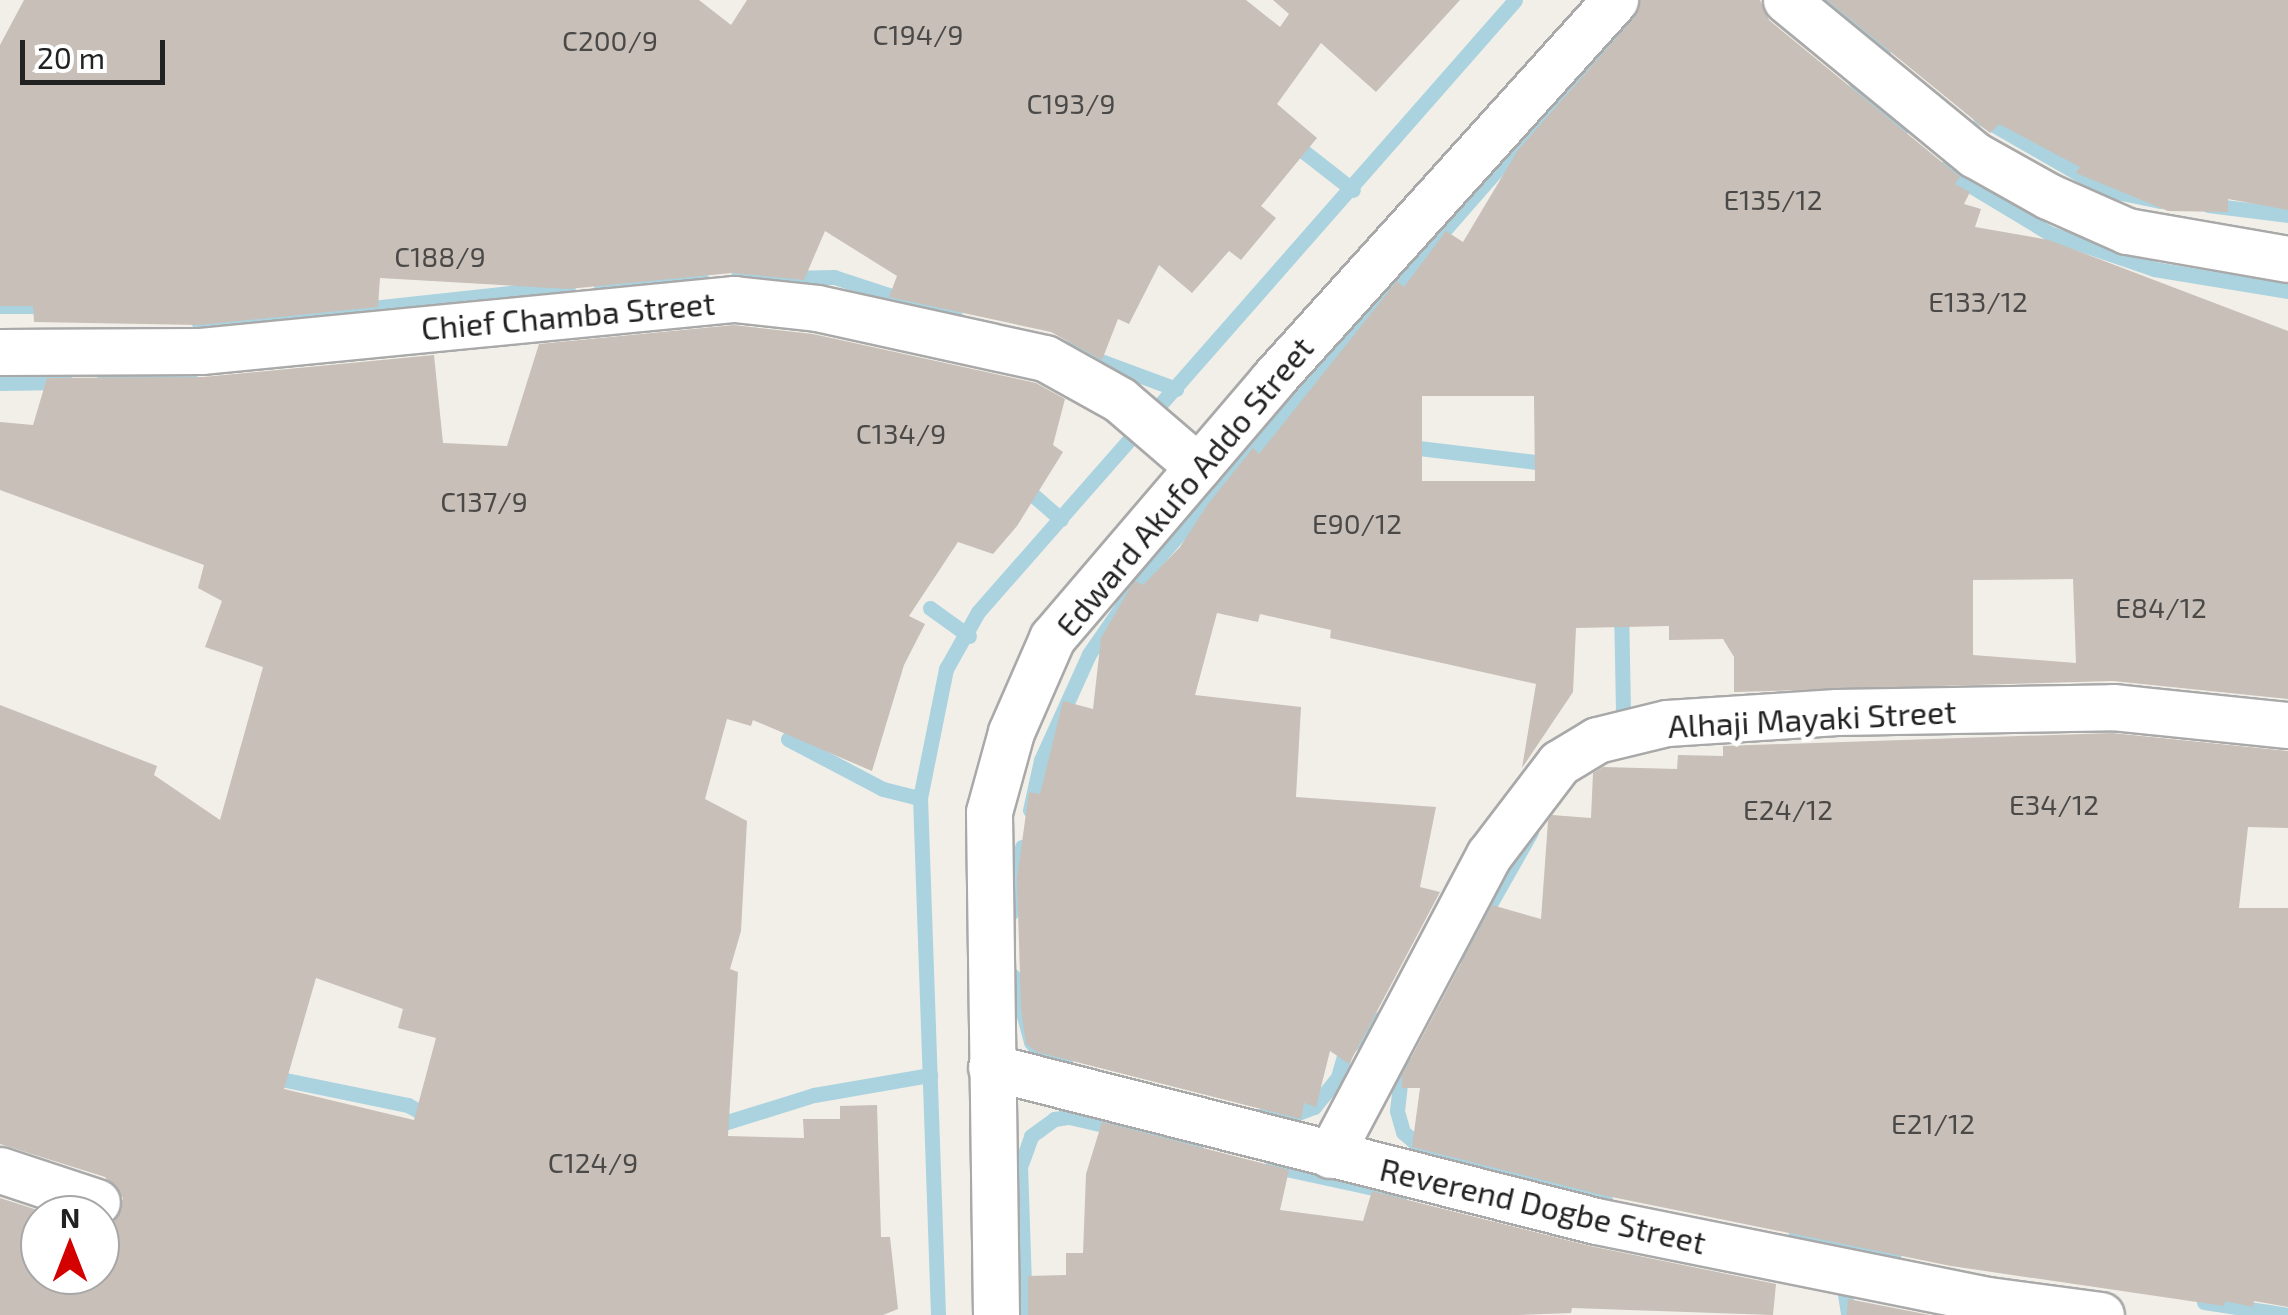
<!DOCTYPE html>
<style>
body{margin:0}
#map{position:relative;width:2288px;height:1315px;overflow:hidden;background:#f2efe9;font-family:"Exo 2",sans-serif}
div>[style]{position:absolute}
.stream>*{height:15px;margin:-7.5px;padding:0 7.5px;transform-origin:7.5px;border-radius:7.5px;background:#aad3df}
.building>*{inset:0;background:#c7bfb8}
.roads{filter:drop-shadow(2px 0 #a9a9a9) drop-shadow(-2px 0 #a9a9a9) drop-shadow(0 2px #a9a9a9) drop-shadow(0 -2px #a9a9a9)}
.minor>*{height:45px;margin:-22.5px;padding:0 22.5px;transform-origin:22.5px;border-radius:22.5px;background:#fff}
span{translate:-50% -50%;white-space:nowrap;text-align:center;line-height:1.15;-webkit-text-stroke:10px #fff;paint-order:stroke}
.number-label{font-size:28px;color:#4b4948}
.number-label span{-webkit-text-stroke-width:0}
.street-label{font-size:32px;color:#222}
.north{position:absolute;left:20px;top:1195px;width:100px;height:100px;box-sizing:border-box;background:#fff;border:2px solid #a7a7a7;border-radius:50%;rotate:0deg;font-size:28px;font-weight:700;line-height:40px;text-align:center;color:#222}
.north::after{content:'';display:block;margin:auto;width:35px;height:45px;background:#d40000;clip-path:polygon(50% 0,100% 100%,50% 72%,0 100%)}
.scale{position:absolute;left:20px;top:40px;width:145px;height:45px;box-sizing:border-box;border:5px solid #222;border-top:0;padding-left:12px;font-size:30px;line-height:35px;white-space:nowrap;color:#222;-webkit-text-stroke:8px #fff;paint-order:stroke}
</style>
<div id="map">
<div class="stream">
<i style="left:1825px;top:0;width:76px;rotate:38.1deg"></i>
<i style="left:1855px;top:81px;width:67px;rotate:48deg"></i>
<i style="left:1980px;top:117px;width:146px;rotate:29.9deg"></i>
<i style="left:2107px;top:190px;width:54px;rotate:11.7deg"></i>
<i style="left:1289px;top:140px;width:81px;rotate:38deg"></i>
<i style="left:1943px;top:169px;width:124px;rotate:31.1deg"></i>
<i style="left:2049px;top:233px;width:111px;rotate:18.9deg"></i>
<i style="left:2154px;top:269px;width:136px;rotate:9.3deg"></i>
<i style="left:2208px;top:205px;width:81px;rotate:7.1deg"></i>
<i style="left:736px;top:279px;width:98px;rotate:-1.2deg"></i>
<i style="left:834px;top:277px;width:128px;rotate:18.2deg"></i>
<i style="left:601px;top:285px;width:102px;rotate:-2.2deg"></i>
<i style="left:0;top:306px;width:51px"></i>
<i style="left:198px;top:321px;width:27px;rotate:6deg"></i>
<i style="left:225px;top:324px;width:345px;rotate:-6.2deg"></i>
<i style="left:1060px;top:346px;width:124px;rotate:20.3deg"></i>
<i style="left:104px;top:379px;width:87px;rotate:-4.6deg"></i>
<i style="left:0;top:383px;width:66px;rotate:-0.9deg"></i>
<i style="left:1402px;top:446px;width:152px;rotate:6.8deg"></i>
<i style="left:1033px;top:495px;width:37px;rotate:41deg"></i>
<i style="left:1621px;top:606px;width:109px;rotate:88.9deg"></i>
<i style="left:930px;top:608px;width:48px;rotate:35.7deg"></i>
<i style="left:788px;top:739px;width:107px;rotate:27.8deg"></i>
<i style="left:883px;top:789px;width:38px;rotate:14deg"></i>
<i style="left:1030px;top:810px;width:51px;rotate:-77.6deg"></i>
<i style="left:1041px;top:760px;width:116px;rotate:-65.6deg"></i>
<i style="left:1089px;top:654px;width:98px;rotate:-55.3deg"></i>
<i style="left:1145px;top:573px;width:760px;rotate:-48.89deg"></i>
<i style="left:1011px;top:913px;width:67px;rotate:-80.5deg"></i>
<i style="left:1461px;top:955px;width:142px;rotate:-60.4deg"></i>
<i style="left:1013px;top:976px;width:68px;rotate:74.7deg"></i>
<i style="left:1031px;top:1042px;width:18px;rotate:49deg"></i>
<i style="left:1043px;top:1056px;width:25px;rotate:21deg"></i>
<i style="left:1403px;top:1058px;width:53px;rotate:96.5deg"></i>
<i style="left:1397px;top:1111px;width:22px;rotate:74deg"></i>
<i style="left:1403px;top:1132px;width:33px;rotate:41deg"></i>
<i style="left:1428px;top:1154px;width:183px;rotate:14.6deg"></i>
<i style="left:271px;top:1077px;width:140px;rotate:11.6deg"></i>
<i style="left:408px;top:1105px;width:30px;rotate:30deg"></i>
<i style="left:1256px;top:1116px;width:34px"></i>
<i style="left:1290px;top:1116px;width:26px;rotate:-21deg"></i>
<i style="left:1314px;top:1107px;width:38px;rotate:-51deg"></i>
<i style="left:1338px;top:1077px;width:29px;rotate:-74deg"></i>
<i style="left:1346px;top:1049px;width:50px;rotate:-41.7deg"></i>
<i style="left:711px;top:1127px;width:108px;rotate:-17.3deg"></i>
<i style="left:814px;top:1095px;width:118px;rotate:-9.8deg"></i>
<i style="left:1272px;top:1166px;width:132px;rotate:12.2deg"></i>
<i style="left:1793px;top:1239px;width:102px;rotate:8.4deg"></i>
<i style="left:1844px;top:1288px;width:24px;rotate:81deg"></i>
<i style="left:2204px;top:1302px;width:85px;rotate:8.8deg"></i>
<i style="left:938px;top:1315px;width:517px;rotate:-91.99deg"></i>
<i style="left:920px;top:798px;width:132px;rotate:-78.6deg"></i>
<i style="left:946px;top:669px;width:65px;rotate:-60.7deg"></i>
<i style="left:978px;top:612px;width:814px;rotate:-48.73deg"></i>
<i style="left:1025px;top:1315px;width:148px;rotate:-91.9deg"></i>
<i style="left:1020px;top:1167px;width:33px;rotate:-70deg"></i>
<i style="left:1031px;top:1136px;width:29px;rotate:-36deg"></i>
<i style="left:1054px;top:1119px;width:15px;rotate:-8deg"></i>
<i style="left:1069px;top:1117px;width:130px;rotate:12.9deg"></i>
</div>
<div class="building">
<i style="clip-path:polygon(24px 0,699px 0,731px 25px,747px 0,1246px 0,1280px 27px,1289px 14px,1273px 0,1460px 0,1376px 92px,1321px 43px,1277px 104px,1317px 138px,1261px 206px,1276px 218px,1241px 260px,1229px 251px,1192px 293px,1159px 265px,1129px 324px,1118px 319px,1102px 360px,1051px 332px,889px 297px,897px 276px,825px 231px,804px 280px,732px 273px,568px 289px,380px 278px,378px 307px,200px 325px,34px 322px,33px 306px,0 306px,0 45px)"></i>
<i style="clip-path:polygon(evenodd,1641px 0,1760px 0,1769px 20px,1960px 177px,1955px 184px,1970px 192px,1964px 204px,1981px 209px,1975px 227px,2049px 240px,2288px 331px,2288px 699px,2113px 681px,1734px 692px,1734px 657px,1723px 639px,1669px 640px,1669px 626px,1576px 628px,1573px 692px,1522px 768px,1536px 684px,1330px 638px,1331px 630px,1260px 614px,1258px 622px,1217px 613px,1195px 695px,1301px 707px,1296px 797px,1436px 807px,1420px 887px,1440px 892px,1349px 1064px,1330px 1051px,1316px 1107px,1304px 1103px,1301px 1119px,1037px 1052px,1026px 1044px,1021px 1009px,1017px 878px,1029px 792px,1040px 794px,1063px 701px,1093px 709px,1101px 638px,1131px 586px,1135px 581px,1143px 585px,1180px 547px,1208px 504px,1253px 448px,1259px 454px,1397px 281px,1404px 287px,1446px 231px,1463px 242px,1518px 150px,1634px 18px,1641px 0,1422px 396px,1534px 396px,1535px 481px,1422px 481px,1422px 396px,1641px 0,2073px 579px,2076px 663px,1973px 655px,1973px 580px,2073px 579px)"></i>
<i style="clip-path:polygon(1827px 0,2288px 0,2288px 210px,2228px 199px,2228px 212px,2168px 211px,2076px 173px,2080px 167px,1999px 124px,1990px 133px)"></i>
<i style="clip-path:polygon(evenodd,734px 325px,813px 334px,1036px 383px,1065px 399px,1053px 445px,1063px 452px,1017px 526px,993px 554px,958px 542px,909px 616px,925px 624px,904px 665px,872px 771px,753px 720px,751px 726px,727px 719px,705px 799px,747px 821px,741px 931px,730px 969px,738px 972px,728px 1136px,804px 1138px,803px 1119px,840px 1119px,840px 1106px,877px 1105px,881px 1237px,890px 1237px,898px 1309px,883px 1315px,0 1315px,0 1198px,53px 1215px,40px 1215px,40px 1275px,100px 1275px,100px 1228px,115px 1221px,123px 1198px,105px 1177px,0 1144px,0 705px,157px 766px,154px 775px,220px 820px,263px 667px,205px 647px,222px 601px,198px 588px,204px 565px,0 490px,0 422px,33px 425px,47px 378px,203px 377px,434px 355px,443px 443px,507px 446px,539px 344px,734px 325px,316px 978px,403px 1009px,398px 1028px,436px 1038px,414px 1120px,284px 1089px,316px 978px)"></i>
<i style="clip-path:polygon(2112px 733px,2288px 751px,2288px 828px,2248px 827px,2239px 908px,2288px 908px,2288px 1307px,2254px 1301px,2253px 1307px,2225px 1301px,2224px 1306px,1951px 1266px,1602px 1195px,1412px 1147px,1420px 1088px,1402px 1088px,1402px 1075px,1492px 905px,1541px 919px,1548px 821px,1552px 815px,1591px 818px,1593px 773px,1603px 767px,1677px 769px,1678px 755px,1723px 756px,1723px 746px)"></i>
<i style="clip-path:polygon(1102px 1122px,1289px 1170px,1280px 1210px,1363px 1221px,1372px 1191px,1590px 1246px,1776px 1284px,1773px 1315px,1572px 1308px,1571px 1313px,1517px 1315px,1028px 1315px,1028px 1276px,1066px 1275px,1066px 1253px,1083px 1253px,1086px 1174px)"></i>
<i style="clip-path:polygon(1848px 1299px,1930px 1315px,1847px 1315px)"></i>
</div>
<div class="roads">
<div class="minor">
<i style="left:1786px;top:0;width:244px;rotate:39.4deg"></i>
<i style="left:1975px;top:155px;width:84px;rotate:29.3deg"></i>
<i style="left:2048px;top:196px;width:86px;rotate:23.9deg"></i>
<i style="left:2127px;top:231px;width:163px;rotate:9.9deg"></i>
<i style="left:0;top:352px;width:201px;rotate:-0.3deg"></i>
<i style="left:201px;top:351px;width:536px;rotate:-5.57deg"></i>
<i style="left:734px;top:299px;width:83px;rotate:6.2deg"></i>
<i style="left:817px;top:308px;width:233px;rotate:12.4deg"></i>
<i style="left:1045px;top:358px;width:86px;rotate:29.2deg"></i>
<i style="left:1120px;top:400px;width:103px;rotate:40.7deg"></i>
<i style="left:991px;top:1067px;width:624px;rotate:14.28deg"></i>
<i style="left:1596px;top:1221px;width:400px;rotate:11.4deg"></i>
<i style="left:1988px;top:1300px;width:114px;rotate:7.6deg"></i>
<i style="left:1330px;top:1155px;width:340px;rotate:-62.1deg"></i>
<i style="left:1489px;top:855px;width:116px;rotate:-52.7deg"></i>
<i style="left:1559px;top:763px;width:44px;rotate:-31.2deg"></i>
<i style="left:1597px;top:740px;width:72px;rotate:-13.7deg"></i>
<i style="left:1667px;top:723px;width:170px;rotate:-3.7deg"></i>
<i style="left:1837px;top:712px;width:276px;rotate:-1deg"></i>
<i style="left:2113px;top:707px;width:176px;rotate:5.9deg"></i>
<i style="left:0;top:1170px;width:102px;rotate:18.3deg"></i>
<i style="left:996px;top:1315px;width:503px;rotate:-90.8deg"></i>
<i style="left:989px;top:812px;width:83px;rotate:-74.6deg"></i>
<i style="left:1011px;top:732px;width:103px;rotate:-66.4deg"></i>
<i style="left:1052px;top:638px;width:339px;rotate:-49.5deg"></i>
<i style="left:1272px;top:380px;width:512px;rotate:-47.93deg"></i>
</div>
</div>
<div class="number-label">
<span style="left:918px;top:34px">C194/9</span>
<span style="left:610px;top:40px">C200/9</span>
<span style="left:1071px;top:103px">C193/9</span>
<span style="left:1773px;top:199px">E135/12</span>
<span style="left:440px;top:256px">C188/9</span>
<span style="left:1978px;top:301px">E133/12</span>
<span style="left:901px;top:433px">C134/9</span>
<span style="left:484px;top:501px">C137/9</span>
<span style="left:1357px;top:523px">E90/12</span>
<span style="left:2161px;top:607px">E84/12</span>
<span style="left:2054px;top:804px">E34/12</span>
<span style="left:1788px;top:809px">E24/12</span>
<span style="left:1933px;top:1123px">E21/12</span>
<span style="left:593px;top:1162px">C124/9</span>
</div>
<div class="street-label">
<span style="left:568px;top:315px;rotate:-5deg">Chief Chamba Street</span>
<span style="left:1184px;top:486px;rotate:-50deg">Edward Akufo Addo Street</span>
<span style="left:1812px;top:718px;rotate:-3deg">Alhaji Mayaki Street</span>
<span style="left:1543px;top:1205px;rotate:13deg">Reverend Dogbe Street</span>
</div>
<div class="north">N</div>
<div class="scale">20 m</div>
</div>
